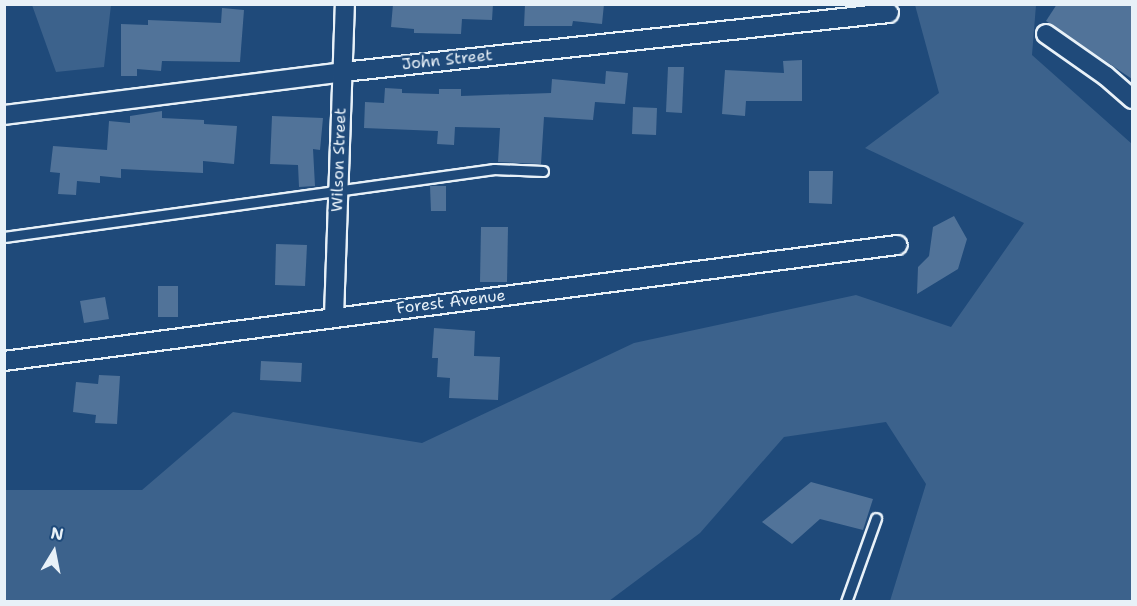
<!DOCTYPE html>
<style>
body{margin:0}
#map{position:relative;width:1137px;height:606px;overflow:hidden;background:#1f4a7a;font-family:"Shantell Sans",sans-serif}
div>[style]{position:absolute}
.green>*{inset:0;background:#3c628c}
.building>*{inset:0;background:#517399}
.roads{filter:drop-shadow(2px 0 #e8f1f8) drop-shadow(-2px 0 #e8f1f8) drop-shadow(0 2px #e8f1f8) drop-shadow(0 -2px #e8f1f8)}
.service>*{height:9px;margin:-4.5px;padding:0 4.5px;transform-origin:4.5px;border-radius:4.5px;background:#1f4a7a}
.minor>*{height:18px;margin:-9px;padding:0 9px;transform-origin:9px;border-radius:9px;background:#1f4a7a}
span{translate:-50% -50%;white-space:nowrap;text-align:center;line-height:1.15;-webkit-text-stroke:5px #1f4a7a;paint-order:stroke}
.street-label{font-size:16px;color:#e8f1f8}
.frame{position:absolute;inset:0;border:6px solid #e8f1f8;pointer-events:none}
.north{position:absolute;left:24px;top:522px;width:60px;height:60px;-webkit-text-stroke:4px #1f4a7a;paint-order:stroke;rotate:10deg;font-size:16px;font-weight:700;line-height:24px;text-align:center;color:#e8f1f8}
.north::after{content:'';display:block;margin:auto;width:21px;height:27px;background:#e8f1f8;clip-path:polygon(50% 0,100% 100%,50% 72%,0 100%)}
</style>
<div id="map">
<div class="green">
<i style="clip-path:polygon(32px 5px,126px 5px,111px 5px,104px 67px,56px 72px)"></i>
<i style="clip-path:polygon(915px 5px,1036px 5px,1032px 55px,1132px 144px,1132px 601px,890px 601px,926px 484px,886px 422px,784px 437px,700px 533px,609px 601px,5px 601px,5px 490px,142px 490px,233px 412px,422px 443px,634px 343px,856px 295px,951px 327px,1024px 223px,865px 148px,939px 93px)"></i>
</div>
<div class="building">
<i style="clip-path:polygon(393px 4px,493px 4px,492px 20px,462px 19px,461px 34px,414px 33px,414px 29px,391px 27px)"></i>
<i style="clip-path:polygon(525px 4px,604px 4px,602px 24px,573px 21px,572px 26px,524px 26px)"></i>
<i style="clip-path:polygon(1057px 4px,1132px 4px,1132px 79px,1046px 21px)"></i>
<i style="clip-path:polygon(222px 8px,244px 10px,240px 62px,162px 61px,161px 71px,137px 69px,137px 76px,121px 76px,121px 24px,148px 25px,148px 20px,221px 23px)"></i>
<i style="clip-path:polygon(802px 60px,802px 101px,746px 101px,745px 116px,722px 114px,725px 70px,784px 73px,783px 61px)"></i>
<i style="clip-path:polygon(668px 67px,684px 67px,682px 113px,666px 112px)"></i>
<i style="clip-path:polygon(606px 71px,628px 73px,625px 104px,595px 102px,593px 120px,544px 117px,541px 164px,498px 162px,500px 128px,455px 127px,454px 145px,437px 144px,438px 131px,364px 128px,365px 102px,384px 103px,385px 88px,402px 89px,402px 93px,439px 94px,439px 89px,461px 89px,461px 96px,551px 93px,552px 79px,605px 84px)"></i>
<i style="clip-path:polygon(633px 107px,657px 108px,656px 135px,632px 134px)"></i>
<i style="clip-path:polygon(162px 111px,162px 118px,204px 120px,204px 124px,237px 126px,234px 164px,203px 161px,203px 173px,121px 169px,121px 178px,100px 176px,100px 183px,77px 181px,76px 195px,58px 194px,60px 173px,50px 172px,53px 146px,107px 150px,109px 121px,130px 123px,130px 116px)"></i>
<i style="clip-path:polygon(272px 116px,323px 118px,320px 150px,313px 149px,315px 186px,299px 187px,298px 165px,270px 164px)"></i>
<i style="clip-path:polygon(809px 171px,833px 171px,832px 204px,809px 203px)"></i>
<i style="clip-path:polygon(430px 186px,446px 186px,446px 211px,431px 211px)"></i>
<i style="clip-path:polygon(954px 216px,967px 239px,958px 269px,917px 294px,918px 267px,929px 256px,933px 227px)"></i>
<i style="clip-path:polygon(481px 227px,508px 227px,507px 282px,480px 282px)"></i>
<i style="clip-path:polygon(276px 244px,307px 245px,305px 286px,275px 285px)"></i>
<i style="clip-path:polygon(158px 286px,178px 286px,178px 317px,158px 317px)"></i>
<i style="clip-path:polygon(105px 297px,109px 319px,84px 323px,80px 301px)"></i>
<i style="clip-path:polygon(434px 328px,475px 331px,474px 356px,500px 357px,498px 400px,449px 398px,450px 378px,437px 377px,438px 358px,432px 358px)"></i>
<i style="clip-path:polygon(261px 361px,302px 363px,301px 382px,260px 380px)"></i>
<i style="clip-path:polygon(99px 375px,120px 376px,117px 424px,95px 423px,96px 415px,73px 412px,76px 382px,98px 384px)"></i>
<i style="clip-path:polygon(811px 482px,873px 499px,863px 530px,820px 519px,792px 544px,762px 522px)"></i>
</div>
<div class="roads">
<div class="service">
<i style="left:4px;top:237px;width:495px;rotate:-7.9deg"></i>
<i style="left:494px;top:169px;width:49px;rotate:2.3deg"></i>
<i style="left:846px;top:602px;width:89px;rotate:-70.3deg"></i>
</div>
<div class="minor">
<i style="left:1046px;top:34px;width:73px;rotate:35deg"></i>
<i style="left:1106px;top:76px;width:35px;rotate:41deg"></i>
<i style="left:4px;top:115px;width:342px;rotate:-7.2deg"></i>
<i style="left:343px;top:72px;width:549px;rotate:-6.17deg"></i>
<i style="left:334px;top:316px;width:312px;rotate:-88deg"></i>
<i style="left:4px;top:361px;width:901px;rotate:-7.4deg"></i>
</div>
</div>
<div class="street-label">
<span style="left:447px;top:60px;rotate:-6deg">John Street</span>
<span style="left:339px;top:160px;rotate:-88deg">Wilson Street</span>
<span style="left:451px;top:302px;rotate:-7deg">Forest Avenue</span>
</div>
<div class="frame"></div>
<div class="north">N</div>
</div>
